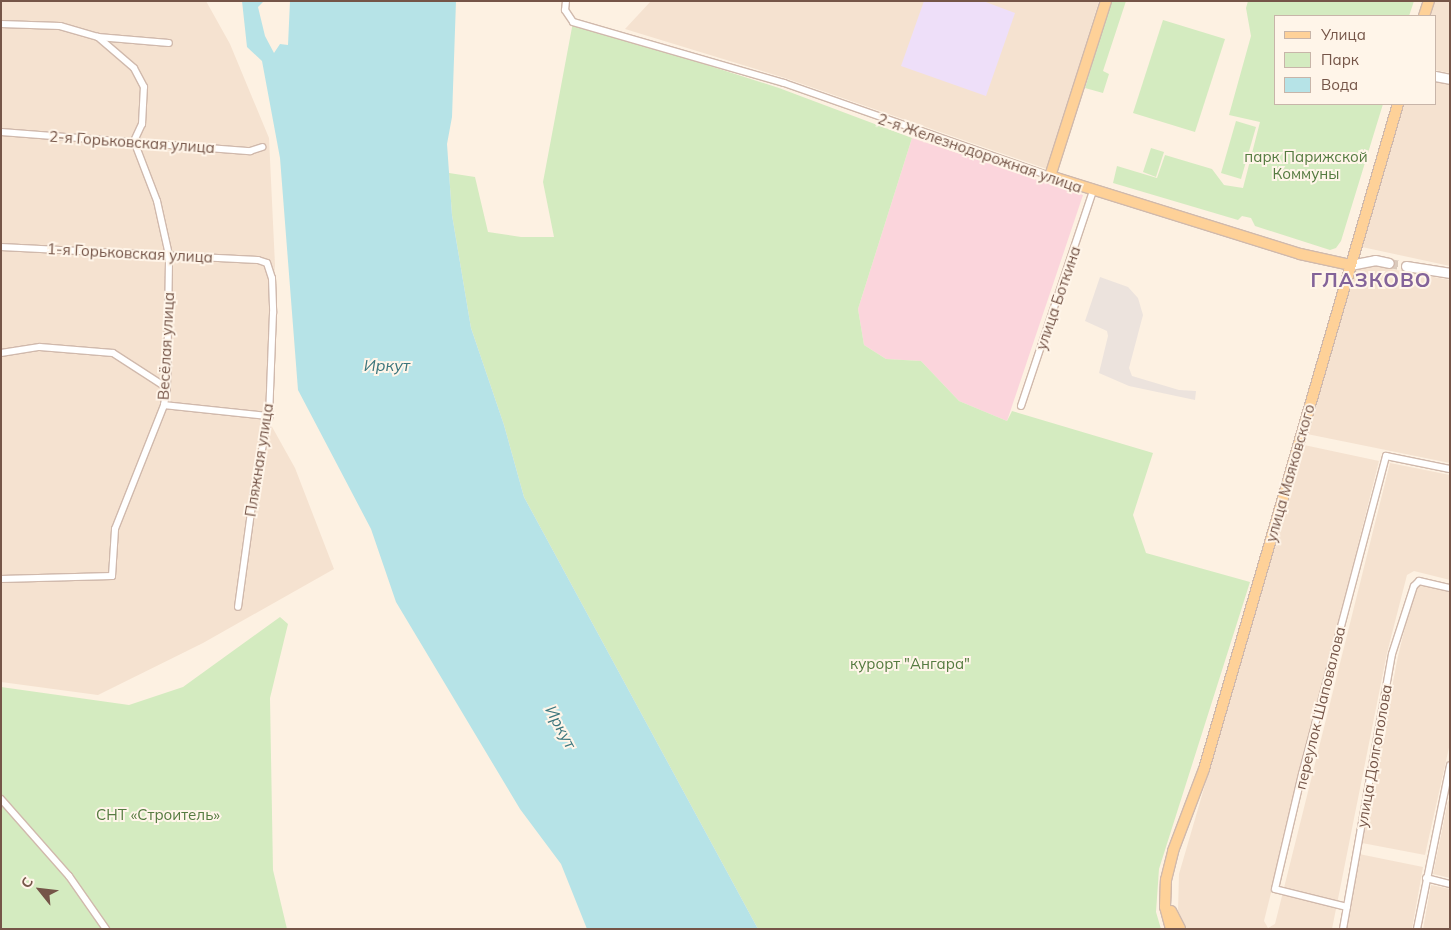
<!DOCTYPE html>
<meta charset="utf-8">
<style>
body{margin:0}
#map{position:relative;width:1451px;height:930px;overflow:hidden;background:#fdf1e2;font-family:Mulish,sans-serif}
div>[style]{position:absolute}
.residential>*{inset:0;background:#f5e2d0}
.industrial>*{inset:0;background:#ece3dd}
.education>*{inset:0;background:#eedff9}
.medical>*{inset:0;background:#fbd5dc}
.green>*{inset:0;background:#d4ebc0}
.water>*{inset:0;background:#b6e3e7}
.secondary-tunnel>*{height:9px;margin-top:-4.5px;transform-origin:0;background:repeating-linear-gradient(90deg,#dbcabc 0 9px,transparent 0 13.5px)}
.roads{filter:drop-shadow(1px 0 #d0b9ac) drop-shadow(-1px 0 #d0b9ac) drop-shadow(0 1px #d0b9ac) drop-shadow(0 -1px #d0b9ac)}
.street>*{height:6px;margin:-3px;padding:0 3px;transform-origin:3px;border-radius:3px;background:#fff}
.secondary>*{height:9px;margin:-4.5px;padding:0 4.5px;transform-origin:4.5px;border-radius:4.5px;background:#fff}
.primary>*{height:10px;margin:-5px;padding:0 5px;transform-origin:5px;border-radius:5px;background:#fed198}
span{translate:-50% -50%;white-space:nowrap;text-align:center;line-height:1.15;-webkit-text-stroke:4px #fff5e9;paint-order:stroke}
.street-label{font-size:15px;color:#755548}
.park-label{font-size:15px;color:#557b40}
.water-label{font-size:16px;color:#3b757c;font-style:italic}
.district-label{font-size:20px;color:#836399;font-weight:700;letter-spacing:1px}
.frame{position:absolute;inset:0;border:2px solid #755548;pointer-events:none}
.legend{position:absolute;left:1274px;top:15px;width:162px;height:90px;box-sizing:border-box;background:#fff5e9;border:1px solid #c8b5a9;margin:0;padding:6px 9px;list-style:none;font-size:15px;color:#755548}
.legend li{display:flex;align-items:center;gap:10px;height:25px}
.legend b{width:25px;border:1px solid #c8b5a9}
.north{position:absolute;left:15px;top:865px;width:50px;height:50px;-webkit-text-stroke:4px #fff5e9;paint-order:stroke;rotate:299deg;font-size:14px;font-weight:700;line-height:20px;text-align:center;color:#755548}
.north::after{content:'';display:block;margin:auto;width:18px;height:22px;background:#755548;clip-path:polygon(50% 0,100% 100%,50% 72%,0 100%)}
</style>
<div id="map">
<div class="residential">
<i style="clip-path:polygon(1px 1px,206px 1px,230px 44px,269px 138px,275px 265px,266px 416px,295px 468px,334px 569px,203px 643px,98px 695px,1px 682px)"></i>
<i style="clip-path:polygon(651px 1px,1099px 1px,1047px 169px,785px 78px,625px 29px)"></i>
<i style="clip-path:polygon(1435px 1px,1450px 1px,1450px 73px,1435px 70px,1435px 16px,1430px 16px)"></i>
<i style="clip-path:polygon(1435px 81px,1450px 84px,1450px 266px,1362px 247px,1404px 104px,1435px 104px)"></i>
<i style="clip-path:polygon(1375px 266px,1450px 280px,1450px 463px,1307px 434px,1355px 270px)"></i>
<i style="clip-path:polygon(1304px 445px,1379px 461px,1264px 921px,1268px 928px,1275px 924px,1390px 463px,1450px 475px,1450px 580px,1414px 571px,1407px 575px,1387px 653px,1332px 929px,1187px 929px,1178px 911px,1179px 874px)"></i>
<i style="clip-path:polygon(1416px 583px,1450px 592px,1450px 743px,1425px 855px,1362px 843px,1398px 656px)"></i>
<i style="clip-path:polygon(1448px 801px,1450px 802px,1450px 878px,1433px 874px)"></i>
<i style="clip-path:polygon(1359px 854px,1423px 867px,1412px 929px,1346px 929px)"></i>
<i style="clip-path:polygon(1431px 885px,1450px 889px,1450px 929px,1423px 929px)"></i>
</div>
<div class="industrial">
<i style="clip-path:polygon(1100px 277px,1128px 287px,1138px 298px,1143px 315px,1129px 368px,1132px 376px,1179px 390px,1196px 391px,1195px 400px,1129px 386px,1099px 373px,1108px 336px,1107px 331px,1085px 321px)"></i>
</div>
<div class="education">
<i style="clip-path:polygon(924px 1px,983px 1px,1015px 13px,986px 96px,901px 66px)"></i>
</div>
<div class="medical">
<i style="clip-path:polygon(912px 138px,1083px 195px,1007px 421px,959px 401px,921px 361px,886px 359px,864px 345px,858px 309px)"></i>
</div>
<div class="green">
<i style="clip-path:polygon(1111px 1px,1126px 1px,1103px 71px,1109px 74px,1103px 93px,1085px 88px)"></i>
<i style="clip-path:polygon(1248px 1px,1414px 1px,1409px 16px,1275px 16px,1275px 104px,1383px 104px,1341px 241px,1336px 248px,1330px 250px,1255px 226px,1251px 218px,1242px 216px,1238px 220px,1113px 183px,1117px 166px,1157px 178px,1165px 155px,1212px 169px,1224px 185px,1243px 188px,1260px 122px,1229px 115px,1251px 36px,1246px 8px)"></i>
<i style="clip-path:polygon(1163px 20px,1225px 39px,1195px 132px,1133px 113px)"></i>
<i style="clip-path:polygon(573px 22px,779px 88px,912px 138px,858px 309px,864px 345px,886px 359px,921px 361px,959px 401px,1007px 421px,1012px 411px,1153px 453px,1133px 515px,1146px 553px,1250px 582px,1159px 869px,1156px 912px,1161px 929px,758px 929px,524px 497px,504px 425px,471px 328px,452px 215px,449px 173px,475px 177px,488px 232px,521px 237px,554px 237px,543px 182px)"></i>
<i style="clip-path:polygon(1236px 121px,1256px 127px,1241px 179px,1221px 173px)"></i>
<i style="clip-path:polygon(1151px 148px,1164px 152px,1156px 177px,1143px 172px)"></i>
<i style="clip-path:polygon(280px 617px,288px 624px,270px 698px,273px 870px,287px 929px,1px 929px,1px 687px,129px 705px,183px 687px)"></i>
</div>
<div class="water">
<i style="clip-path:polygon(242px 1px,274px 1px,263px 2px,258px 7px,265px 36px,274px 53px,280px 44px,288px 45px,290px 1px,456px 1px,452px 117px,447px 144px,452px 215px,471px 328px,504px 425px,524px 497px,758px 929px,587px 929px,561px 864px,520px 809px,396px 602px,371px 529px,298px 390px,280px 158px,262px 61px,247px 47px)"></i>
</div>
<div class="secondary-tunnel">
<i style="left:1389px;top:263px;width:17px;rotate:10deg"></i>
</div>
<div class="roads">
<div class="street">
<i style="left:566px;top:1px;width:9px;rotate:96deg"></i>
<i style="left:565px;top:10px;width:14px;rotate:56deg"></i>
<i style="left:573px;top:22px;width:220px;rotate:16.1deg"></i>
<i style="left:784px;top:83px;width:282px;rotate:19.3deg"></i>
<i style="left:1px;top:24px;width:59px;rotate:1.9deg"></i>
<i style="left:60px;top:26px;width:40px;rotate:16deg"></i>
<i style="left:98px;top:37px;width:71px;rotate:4.8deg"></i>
<i style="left:1px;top:132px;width:250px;rotate:4.4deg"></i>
<i style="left:250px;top:151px;width:13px;rotate:-18deg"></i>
<i style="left:1px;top:247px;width:257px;rotate:2.9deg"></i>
<i style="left:258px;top:260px;width:9px;rotate:18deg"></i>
<i style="left:267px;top:263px;width:16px;rotate:72deg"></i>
<i style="left:272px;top:278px;width:35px;rotate:88deg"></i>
<i style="left:273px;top:313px;width:103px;rotate:92.2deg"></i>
<i style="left:269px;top:416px;width:68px;rotate:101.8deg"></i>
<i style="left:255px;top:483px;width:125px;rotate:97.8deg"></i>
<i style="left:1px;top:353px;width:39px;rotate:-9deg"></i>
<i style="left:40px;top:347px;width:73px;rotate:4.7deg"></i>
<i style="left:113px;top:353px;width:64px;rotate:32.9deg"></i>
<i style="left:164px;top:405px;width:106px;rotate:6deg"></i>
<i style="left:1021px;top:406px;width:227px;rotate:-71.5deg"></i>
<i style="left:1px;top:579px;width:111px;rotate:-1.5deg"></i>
<i style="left:112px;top:576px;width:47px;rotate:-86.3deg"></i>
<i style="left:115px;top:529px;width:133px;rotate:-68.4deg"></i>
<i style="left:164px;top:405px;width:17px;rotate:-80deg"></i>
<i style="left:167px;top:388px;width:133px;rotate:-89.1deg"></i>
<i style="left:169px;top:255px;width:55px;rotate:-102.5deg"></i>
<i style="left:157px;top:201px;width:64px;rotate:-111deg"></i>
<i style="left:134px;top:141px;width:19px;rotate:-65deg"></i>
<i style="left:142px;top:124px;width:37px;rotate:-87deg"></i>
<i style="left:144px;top:87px;width:21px;rotate:-118deg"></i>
<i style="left:134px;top:68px;width:48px;rotate:-139.3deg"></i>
<i style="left:1px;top:799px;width:103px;rotate:48.6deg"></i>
<i style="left:69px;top:876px;width:65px;rotate:55.1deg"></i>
<i style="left:1426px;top:878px;width:25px;rotate:14deg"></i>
<i style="left:1347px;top:907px;width:74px;rotate:-166deg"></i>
<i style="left:1275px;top:889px;width:118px;rotate:-76.8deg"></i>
<i style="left:1302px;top:774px;width:329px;rotate:-75.2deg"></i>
<i style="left:1386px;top:456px;width:65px;rotate:11.5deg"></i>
<i style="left:1343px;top:929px;width:279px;rotate:-79.9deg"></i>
<i style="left:1392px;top:654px;width:71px;rotate:-72.1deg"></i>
<i style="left:1414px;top:586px;width:7px;rotate:-45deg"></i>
<i style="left:1419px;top:581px;width:32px;rotate:13deg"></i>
<i style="left:1417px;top:929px;width:167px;rotate:-78.6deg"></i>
</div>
<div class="secondary">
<i style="left:1435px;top:76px;width:15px;rotate:11deg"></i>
<i style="left:1350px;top:265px;width:25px;rotate:-11deg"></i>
<i style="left:1375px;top:260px;width:14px;rotate:12deg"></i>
<i style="left:1406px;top:266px;width:45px;rotate:9deg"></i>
</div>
<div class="primary">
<i style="left:1106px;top:1px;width:184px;rotate:107.7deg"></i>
<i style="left:1050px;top:176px;width:262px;rotate:17.3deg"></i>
<i style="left:1300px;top:254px;width:51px;rotate:12.4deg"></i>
<i style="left:1424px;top:16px;width:16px;rotate:-72deg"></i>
<i style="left:1171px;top:911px;width:20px;rotate:63deg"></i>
<i style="left:1171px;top:929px;width:23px;rotate:-105deg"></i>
<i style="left:1165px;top:907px;width:27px;rotate:-88deg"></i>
<i style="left:1166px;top:880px;width:30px;rotate:-76deg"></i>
<i style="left:1173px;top:851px;width:88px;rotate:-69.3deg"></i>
<i style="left:1204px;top:769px;width:693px;rotate:-73.74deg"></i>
</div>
</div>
<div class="street-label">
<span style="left:132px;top:142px;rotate:4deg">2-я Горьковская улица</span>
<span style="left:980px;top:153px;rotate:19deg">2-я Железнодорожная улица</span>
<span style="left:130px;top:253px;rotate:3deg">1-я Горьковская улица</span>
<span style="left:1058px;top:298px;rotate:-71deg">улица Боткина</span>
<span style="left:166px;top:346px;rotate:-87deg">Весёлая улица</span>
<span style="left:259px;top:460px;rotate:-81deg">Пляжная улица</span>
<span style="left:1290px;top:473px;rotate:-74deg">улица Маяковского</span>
<span style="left:1320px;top:708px;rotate:-76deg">переулок Шаповалова</span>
<span style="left:1374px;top:756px;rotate:-80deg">улица Долгополова</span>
</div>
<div class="park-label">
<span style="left:1306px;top:165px">парк Парижской<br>Коммуны</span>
<span style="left:910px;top:664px">курорт "Ангара"</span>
<span style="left:158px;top:815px">СНТ «Строитель»</span>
</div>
<div class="water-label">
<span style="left:387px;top:365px">Иркут</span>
<span style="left:561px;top:727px;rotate:61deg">Иркут</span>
</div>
<div class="district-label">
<span style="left:1371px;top:279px">ГЛАЗКОВО</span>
</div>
<div class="frame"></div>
<ul class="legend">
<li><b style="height:6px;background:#fed198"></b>Улица</li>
<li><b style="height:14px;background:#d4ebc0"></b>Парк</li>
<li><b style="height:14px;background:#b6e3e7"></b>Вода</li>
</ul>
<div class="north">С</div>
</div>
